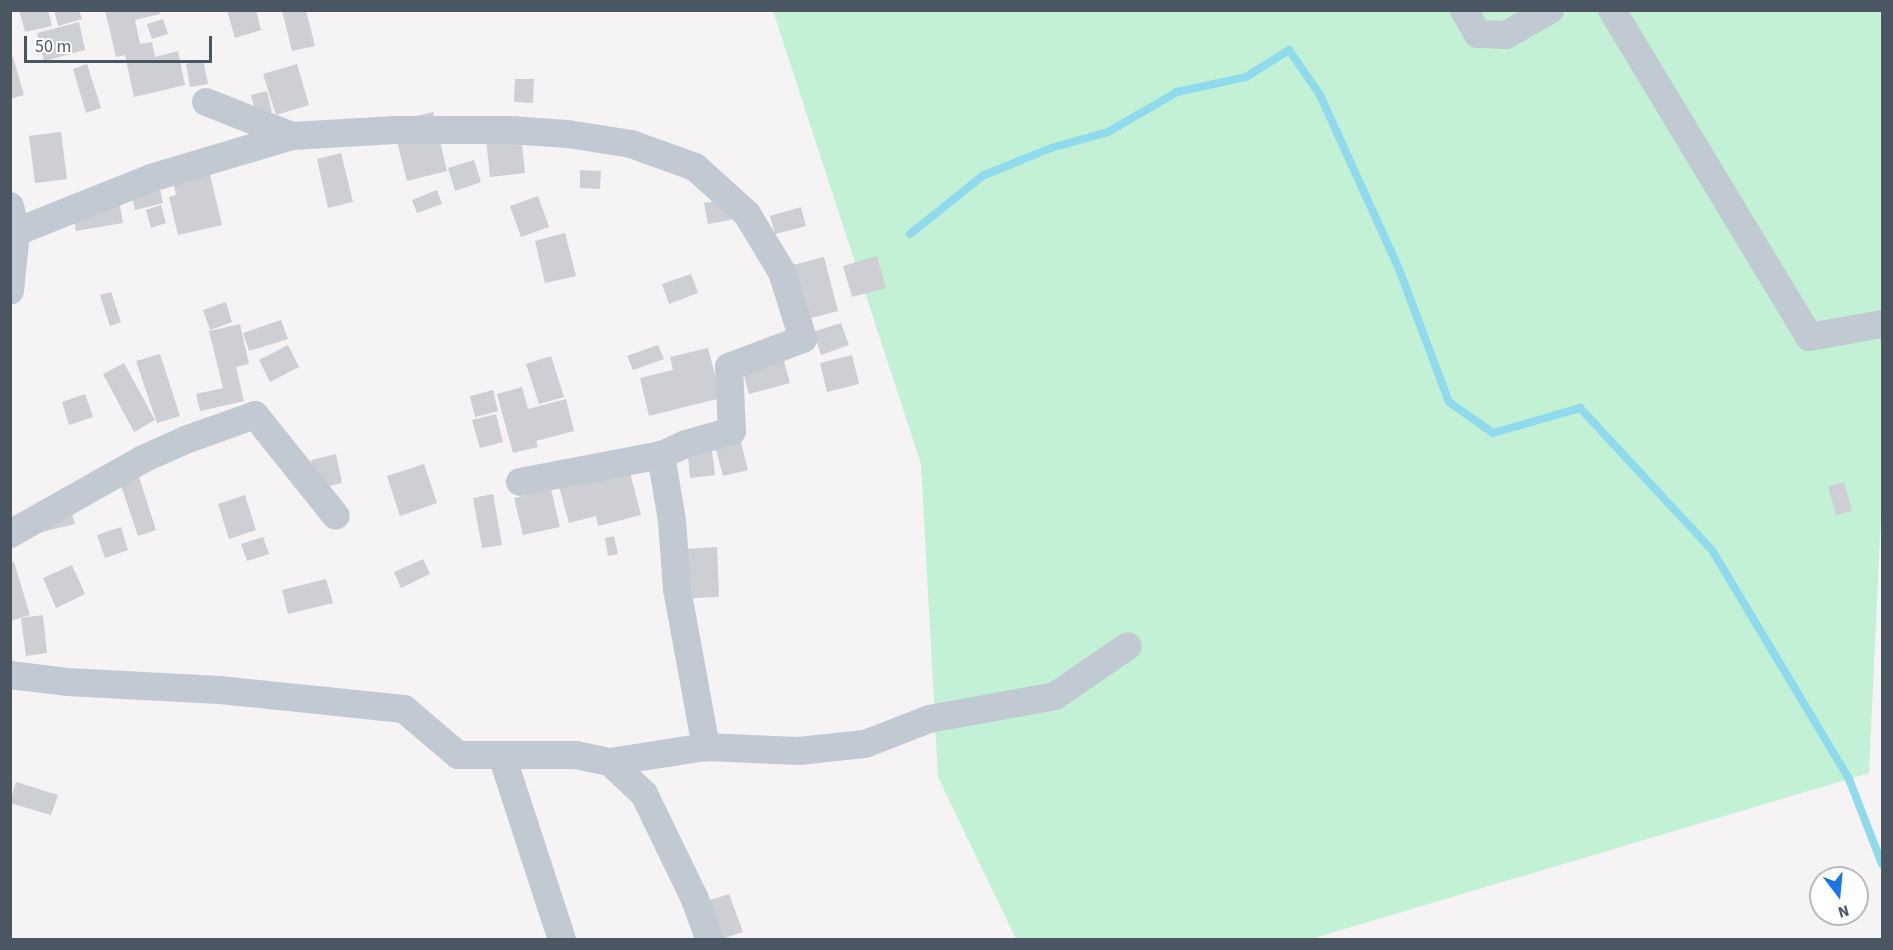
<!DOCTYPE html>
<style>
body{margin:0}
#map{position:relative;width:1893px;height:950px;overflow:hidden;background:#f5f3f3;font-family:"Source Sans 3",sans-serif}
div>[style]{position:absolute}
.green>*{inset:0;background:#c3f1d5}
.stream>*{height:8px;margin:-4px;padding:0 4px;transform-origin:4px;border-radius:4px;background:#90daee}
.building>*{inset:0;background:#cdcfd5}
.minor>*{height:28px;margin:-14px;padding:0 14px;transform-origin:14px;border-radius:14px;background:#c1cad2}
span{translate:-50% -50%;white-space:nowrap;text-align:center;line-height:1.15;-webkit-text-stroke:4.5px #fff;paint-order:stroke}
.frame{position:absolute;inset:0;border:12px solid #4a5661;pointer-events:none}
.north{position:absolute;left:1809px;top:866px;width:60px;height:60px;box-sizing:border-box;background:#fff;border:2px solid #b7bbc0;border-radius:50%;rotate:164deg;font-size:16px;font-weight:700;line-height:24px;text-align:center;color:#4a5661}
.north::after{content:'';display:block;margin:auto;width:21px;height:27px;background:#1a73e8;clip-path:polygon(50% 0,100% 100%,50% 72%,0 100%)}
.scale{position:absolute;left:24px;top:36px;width:188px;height:27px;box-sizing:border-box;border:3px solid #4a5661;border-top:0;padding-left:8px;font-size:18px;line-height:21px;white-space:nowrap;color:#4a5661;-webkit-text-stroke:4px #fff;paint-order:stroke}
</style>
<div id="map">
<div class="green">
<i style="clip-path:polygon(773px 11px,1882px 11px,1882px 495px,1869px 773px,1311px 939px,1016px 939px,938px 777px,921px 464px)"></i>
</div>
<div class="stream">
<i style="left:910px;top:234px;width:95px;rotate:-38.6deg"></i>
<i style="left:984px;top:175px;width:72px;rotate:-21.9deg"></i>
<i style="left:1051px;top:148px;width:59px;rotate:-15.7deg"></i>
<i style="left:1108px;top:132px;width:80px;rotate:-30.1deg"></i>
<i style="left:1177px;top:92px;width:71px;rotate:-12.3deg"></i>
<i style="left:1246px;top:77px;width:51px;rotate:-32.1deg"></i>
<i style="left:1289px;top:50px;width:55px;rotate:55.4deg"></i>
<i style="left:1320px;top:95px;width:191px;rotate:65.6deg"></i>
<i style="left:1399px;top:269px;width:142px;rotate:69.4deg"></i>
<i style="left:1449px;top:402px;width:54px;rotate:35.2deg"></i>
<i style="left:1493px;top:433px;width:91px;rotate:-16deg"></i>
<i style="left:1580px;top:408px;width:194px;rotate:47.1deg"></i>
<i style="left:1712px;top:550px;width:267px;rotate:59.1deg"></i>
<i style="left:1849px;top:779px;width:91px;rotate:68.8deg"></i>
</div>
<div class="building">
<i style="clip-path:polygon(19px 10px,48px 10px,52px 26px,25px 32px)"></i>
<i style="clip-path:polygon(54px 10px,79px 10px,82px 19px,58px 26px)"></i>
<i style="clip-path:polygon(105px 10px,159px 10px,160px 14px,135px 20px,140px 44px,152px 42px,155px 57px,178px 51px,185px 85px,134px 97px,125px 55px,116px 57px)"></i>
<i style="clip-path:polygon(227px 10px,256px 10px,261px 30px,235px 38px)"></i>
<i style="clip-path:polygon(282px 10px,306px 10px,315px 46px,292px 51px)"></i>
<i style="clip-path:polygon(163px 19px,168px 34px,152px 39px,147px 24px)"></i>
<i style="clip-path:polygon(79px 22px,85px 50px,44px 61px,37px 33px)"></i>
<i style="clip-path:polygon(13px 57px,24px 95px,10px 99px,10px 58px)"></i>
<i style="clip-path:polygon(203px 60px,208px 84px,190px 87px,186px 64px)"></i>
<i style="clip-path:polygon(87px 64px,101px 108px,86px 113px,73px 69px)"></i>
<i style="clip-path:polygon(297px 64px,309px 105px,276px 115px,263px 74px)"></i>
<i style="clip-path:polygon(515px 79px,534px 79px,533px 103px,514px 102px)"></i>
<i style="clip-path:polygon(267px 91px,272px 112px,256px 116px,251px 95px)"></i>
<i style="clip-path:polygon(433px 112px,447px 171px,407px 181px,392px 122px)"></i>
<i style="clip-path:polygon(519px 116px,525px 173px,490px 177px,484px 119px)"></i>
<i style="clip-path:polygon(61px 132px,67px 179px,35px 183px,29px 136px)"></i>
<i style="clip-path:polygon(341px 153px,353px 202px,328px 208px,317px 159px)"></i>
<i style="clip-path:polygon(206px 158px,222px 225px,178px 235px,169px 197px,176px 195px,170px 167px)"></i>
<i style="clip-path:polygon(474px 160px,481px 182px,455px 191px,448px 168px)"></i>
<i style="clip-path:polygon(580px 170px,601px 171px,600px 189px,580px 188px)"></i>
<i style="clip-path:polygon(157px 175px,163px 203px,135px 210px,129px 181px)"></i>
<i style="clip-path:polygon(99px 189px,117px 189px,123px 223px,76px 231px,70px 195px)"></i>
<i style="clip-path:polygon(437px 190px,442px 204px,417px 213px,412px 200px)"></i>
<i style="clip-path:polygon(538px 196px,549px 227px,521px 237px,510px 206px)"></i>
<i style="clip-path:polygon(727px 199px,731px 220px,708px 224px,704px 203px)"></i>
<i style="clip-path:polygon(161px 205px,166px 223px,151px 228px,146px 210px)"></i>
<i style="clip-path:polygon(801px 207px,806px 226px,775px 234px,770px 216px)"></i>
<i style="clip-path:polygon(565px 233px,576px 276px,545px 283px,535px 241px)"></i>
<i style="clip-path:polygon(877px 256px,886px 288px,852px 297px,843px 266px)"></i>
<i style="clip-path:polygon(824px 257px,838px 311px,807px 319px,793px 265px)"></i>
<i style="clip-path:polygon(691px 274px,698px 293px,669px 304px,662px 284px)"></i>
<i style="clip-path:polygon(111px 292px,121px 322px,110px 326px,100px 295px)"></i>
<i style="clip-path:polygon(226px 302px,232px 322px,210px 330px,203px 310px)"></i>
<i style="clip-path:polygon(281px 320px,288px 339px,249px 351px,243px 333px)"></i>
<i style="clip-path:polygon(841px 323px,849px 345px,821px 355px,813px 332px)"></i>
<i style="clip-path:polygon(240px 324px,249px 364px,236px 367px,244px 401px,200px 411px,196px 394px,223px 388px,209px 331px)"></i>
<i style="clip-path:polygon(288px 345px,299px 367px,270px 382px,259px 360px)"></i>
<i style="clip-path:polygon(658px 345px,664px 359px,633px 370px,627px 356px)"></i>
<i style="clip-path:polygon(780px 347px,790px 383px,749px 394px,739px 358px)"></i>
<i style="clip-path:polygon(708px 348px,721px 398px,649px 416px,640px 378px,673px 370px,670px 357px)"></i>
<i style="clip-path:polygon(160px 354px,180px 416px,157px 423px,136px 361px)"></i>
<i style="clip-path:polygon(852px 355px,859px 384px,827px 392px,820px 363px)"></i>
<i style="clip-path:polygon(551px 356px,564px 397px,539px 404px,526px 364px)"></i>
<i style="clip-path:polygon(124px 363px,155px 420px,134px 432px,103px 374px)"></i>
<i style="clip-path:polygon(522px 387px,528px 409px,566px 399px,574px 431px,536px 441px,538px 447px,513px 453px,497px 394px)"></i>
<i style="clip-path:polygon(493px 390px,498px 411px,475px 417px,470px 396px)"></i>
<i style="clip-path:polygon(85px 394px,93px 417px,69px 425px,62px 402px)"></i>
<i style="clip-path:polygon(496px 414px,503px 442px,480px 448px,472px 420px)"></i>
<i style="clip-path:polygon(739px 435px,748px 470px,723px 476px,714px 442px)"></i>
<i style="clip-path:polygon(711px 443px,715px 475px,690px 478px,687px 445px)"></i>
<i style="clip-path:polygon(336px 454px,342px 483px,317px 489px,311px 460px)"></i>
<i style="clip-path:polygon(424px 464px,437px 503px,400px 516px,387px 476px)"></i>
<i style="clip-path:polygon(628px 465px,641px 515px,598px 526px,596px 516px,569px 523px,558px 483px)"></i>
<i style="clip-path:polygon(138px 474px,156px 530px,138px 536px,119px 480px)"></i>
<i style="clip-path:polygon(1844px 482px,1852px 511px,1836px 515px,1828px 487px)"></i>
<i style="clip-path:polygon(551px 489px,560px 527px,523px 535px,514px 498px)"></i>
<i style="clip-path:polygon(493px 494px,502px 545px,482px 548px,473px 498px)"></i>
<i style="clip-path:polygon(245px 495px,256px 530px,229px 539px,218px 504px)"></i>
<i style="clip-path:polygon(69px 503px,75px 524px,38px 533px)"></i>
<i style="clip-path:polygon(121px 527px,128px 550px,105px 558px,97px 535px)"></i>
<i style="clip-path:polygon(614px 536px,618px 554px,608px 556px,605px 538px)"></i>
<i style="clip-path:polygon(263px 537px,269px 554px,247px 561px,241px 544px)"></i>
<i style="clip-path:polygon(717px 547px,719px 597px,670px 599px,667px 550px)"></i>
<i style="clip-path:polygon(423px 559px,430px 574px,401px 588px,394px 572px)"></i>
<i style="clip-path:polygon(14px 562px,30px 615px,10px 621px,10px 563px)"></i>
<i style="clip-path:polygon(72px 565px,85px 594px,56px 608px,43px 578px)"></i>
<i style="clip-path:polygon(326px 579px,333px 603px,288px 614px,282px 590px)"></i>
<i style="clip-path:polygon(43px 615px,47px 653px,26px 656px,21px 618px)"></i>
<i style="clip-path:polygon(16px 782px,58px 795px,51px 815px,10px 803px)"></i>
<i style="clip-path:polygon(729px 894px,743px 932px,719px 940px,692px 906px)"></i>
</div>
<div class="minor">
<i style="left:1464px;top:10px;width:28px;rotate:60deg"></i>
<i style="left:1478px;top:34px;width:28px;rotate:2deg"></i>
<i style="left:1506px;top:35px;width:51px;rotate:-29.6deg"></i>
<i style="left:1612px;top:10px;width:382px;rotate:58.9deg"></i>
<i style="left:1809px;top:337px;width:74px;rotate:-10.1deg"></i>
<i style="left:206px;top:102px;width:92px;rotate:21.6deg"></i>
<i style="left:10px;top:206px;width:27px;rotate:77deg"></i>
<i style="left:16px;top:232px;width:59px;rotate:95.8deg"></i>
<i style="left:16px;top:232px;width:145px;rotate:-21.8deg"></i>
<i style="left:151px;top:178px;width:147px;rotate:-16.6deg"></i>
<i style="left:292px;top:136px;width:103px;rotate:-3.3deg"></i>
<i style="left:395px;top:130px;width:114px"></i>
<i style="left:509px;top:130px;width:59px;rotate:3.9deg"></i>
<i style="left:568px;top:134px;width:64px;rotate:9deg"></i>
<i style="left:631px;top:144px;width:68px;rotate:19.8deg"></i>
<i style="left:695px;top:167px;width:70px;rotate:42.1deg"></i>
<i style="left:747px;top:214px;width:68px;rotate:58.9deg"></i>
<i style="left:782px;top:272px;width:70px;rotate:72.6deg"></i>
<i style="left:803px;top:339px;width:79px;rotate:159.3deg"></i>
<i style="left:729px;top:367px;width:64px;rotate:87.3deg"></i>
<i style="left:732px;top:431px;width:48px;rotate:164.2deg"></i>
<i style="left:686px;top:444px;width:27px;rotate:156deg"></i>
<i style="left:661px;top:455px;width:67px;rotate:80.5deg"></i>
<i style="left:672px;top:521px;width:68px;rotate:85.8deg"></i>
<i style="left:677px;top:589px;width:161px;rotate:79.6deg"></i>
<i style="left:520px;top:482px;width:144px;rotate:-10.8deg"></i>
<i style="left:10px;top:534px;width:153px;rotate:-29.4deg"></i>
<i style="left:143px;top:459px;width:49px;rotate:-24deg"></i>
<i style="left:188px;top:439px;width:71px;rotate:-19.7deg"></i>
<i style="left:255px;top:415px;width:129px;rotate:51.3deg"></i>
<i style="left:10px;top:675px;width:57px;rotate:7deg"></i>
<i style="left:67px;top:682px;width:153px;rotate:3deg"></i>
<i style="left:220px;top:690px;width:185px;rotate:5.9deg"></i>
<i style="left:404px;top:709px;width:71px;rotate:40.4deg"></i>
<i style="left:458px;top:755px;width:118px"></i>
<i style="left:576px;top:755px;width:35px;rotate:12deg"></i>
<i style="left:610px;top:762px;width:47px;rotate:43.3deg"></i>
<i style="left:644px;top:794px;width:114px;rotate:64.1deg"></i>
<i style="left:694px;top:897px;width:46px;rotate:69.6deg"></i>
<i style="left:502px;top:756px;width:194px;rotate:71.9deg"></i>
<i style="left:610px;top:762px;width:97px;rotate:-8.9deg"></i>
<i style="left:706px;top:747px;width:93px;rotate:2.5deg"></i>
<i style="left:799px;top:751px;width:66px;rotate:-6.1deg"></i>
<i style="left:865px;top:744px;width:69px;rotate:-21.3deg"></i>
<i style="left:929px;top:719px;width:128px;rotate:-10.3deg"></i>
<i style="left:1055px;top:696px;width:88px;rotate:-34.4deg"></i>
</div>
<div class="frame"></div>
<div class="north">N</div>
<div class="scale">50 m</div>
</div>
